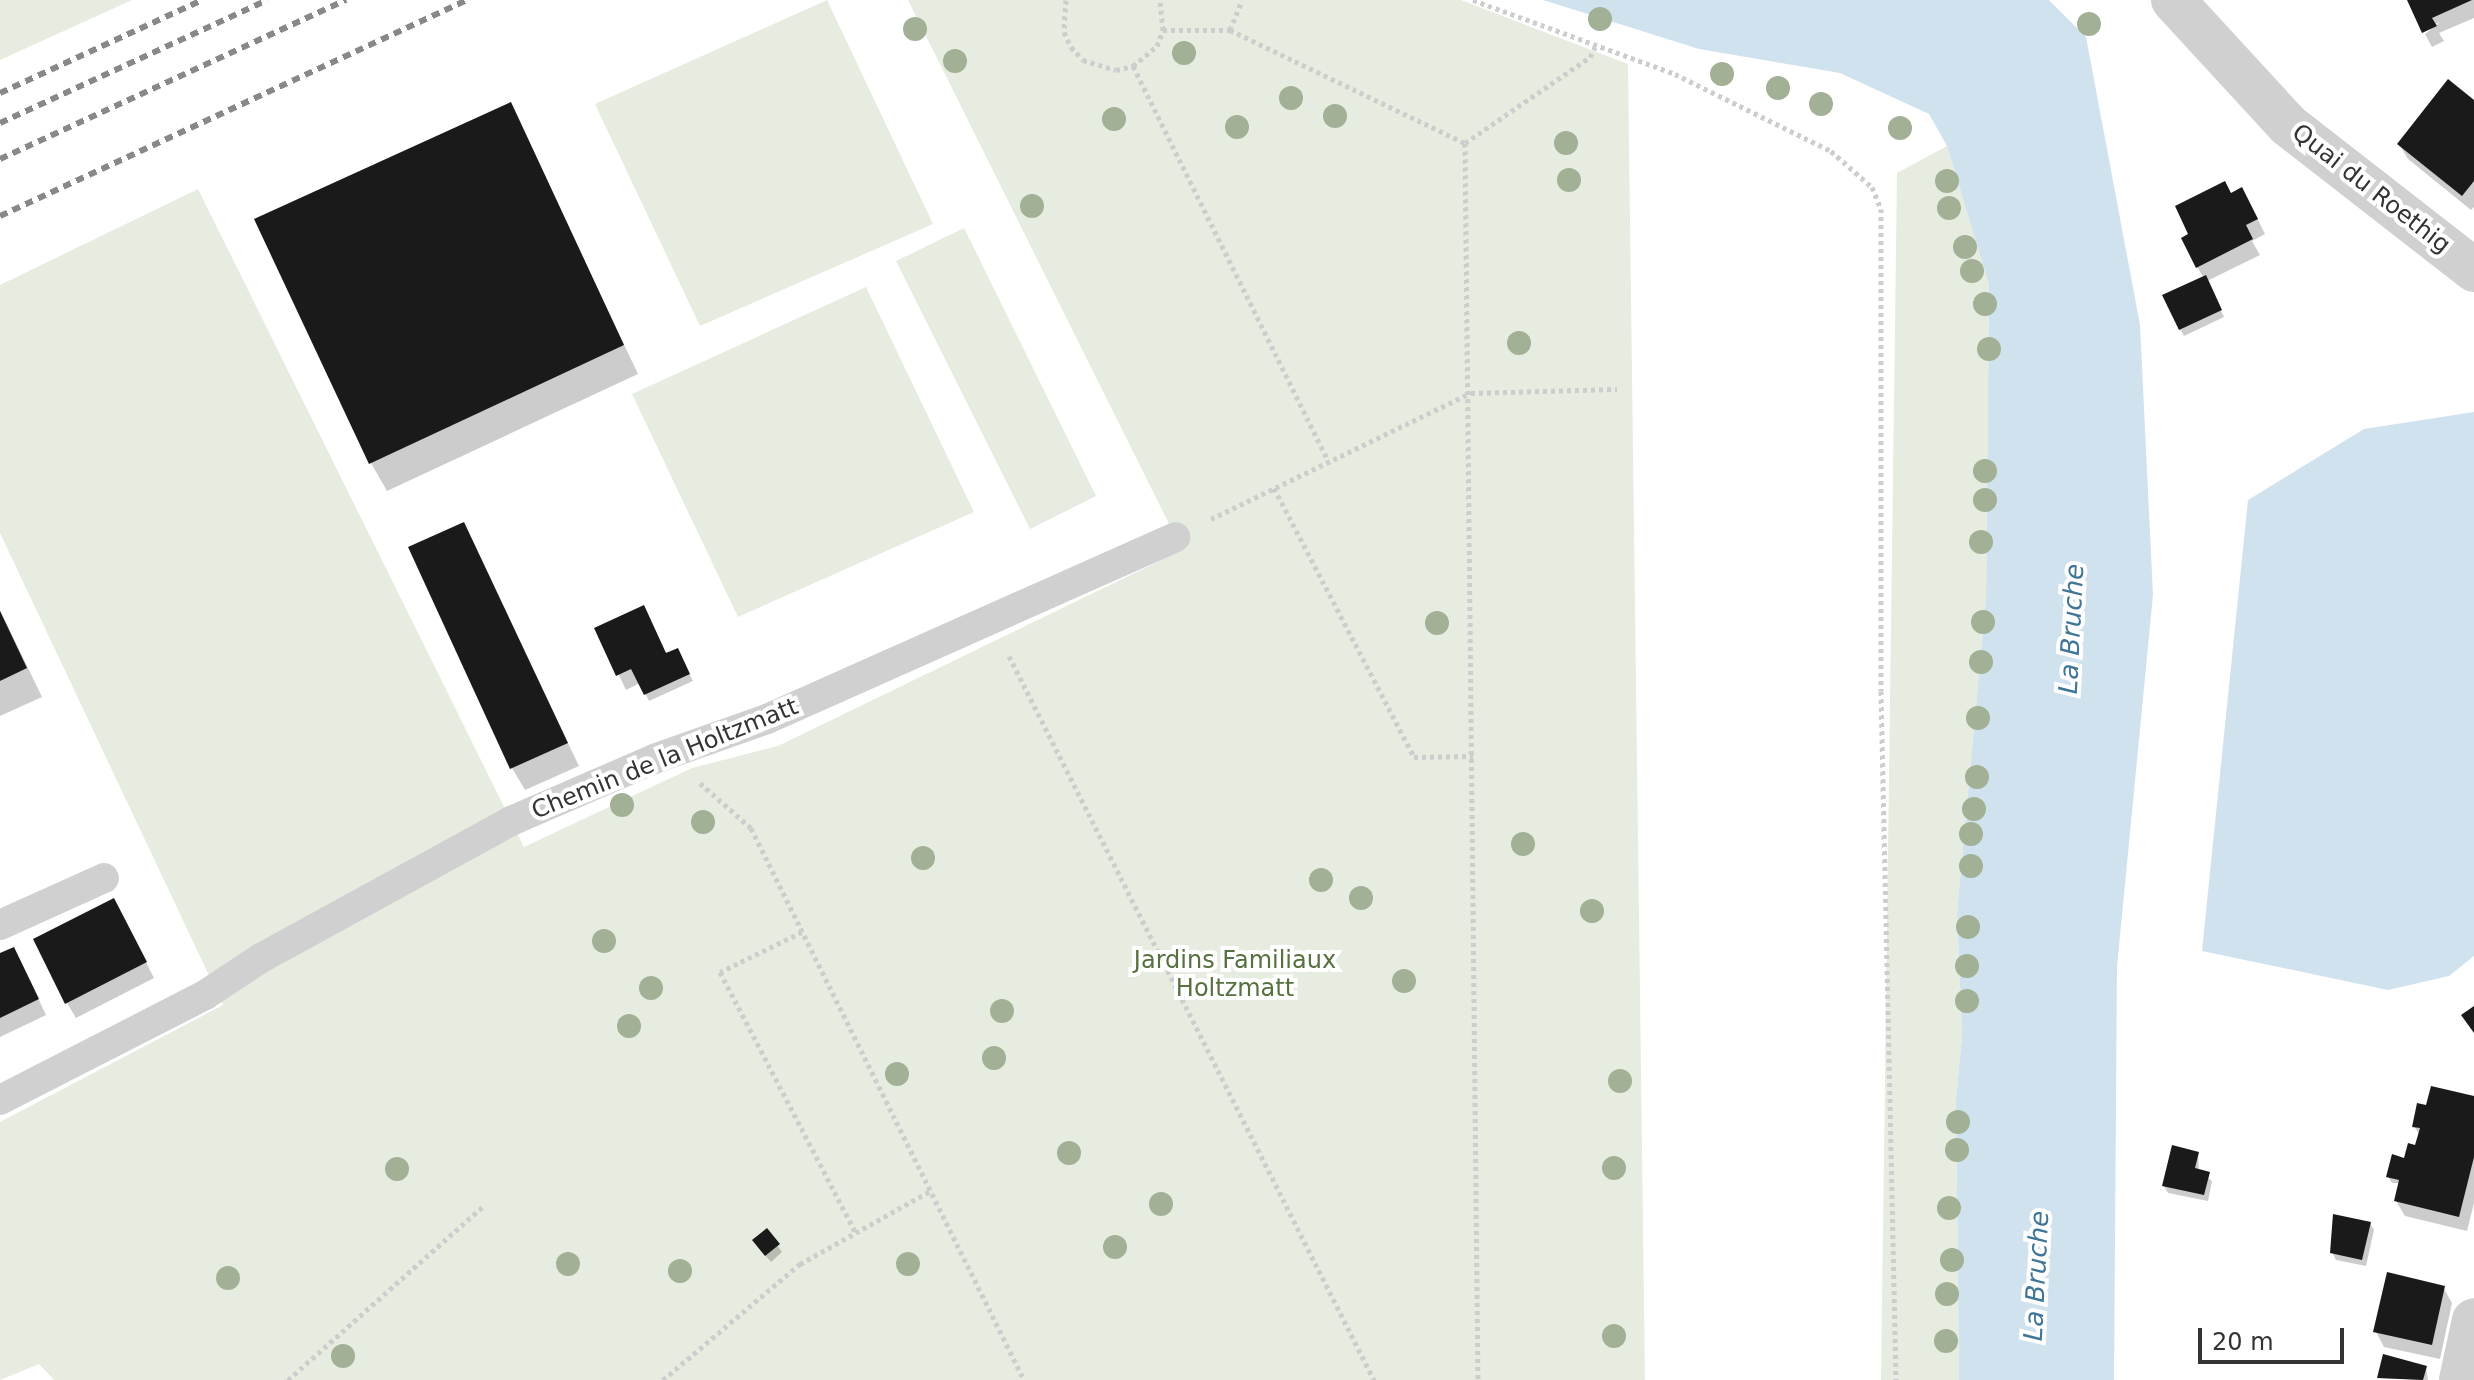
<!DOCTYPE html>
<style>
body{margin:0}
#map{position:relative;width:2474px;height:1380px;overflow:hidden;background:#fff;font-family:"DejaVu Sans",sans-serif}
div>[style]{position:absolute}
.green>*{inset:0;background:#e6ecdf}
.water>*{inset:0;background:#cfe2ee}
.shadow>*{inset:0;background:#0003}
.building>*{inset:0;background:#1a1a1a}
.path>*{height:5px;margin-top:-2.5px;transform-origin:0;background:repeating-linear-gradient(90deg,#cdcdcd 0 4px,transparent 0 8px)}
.lane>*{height:30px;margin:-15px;padding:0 15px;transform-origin:15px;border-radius:15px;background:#d0d0d0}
.street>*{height:44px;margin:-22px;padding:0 22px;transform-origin:22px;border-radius:22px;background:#d0d0d0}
.rail>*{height:6px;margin-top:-3px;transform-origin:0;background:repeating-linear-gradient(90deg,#888 0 8px,transparent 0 14px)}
.trees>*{width:24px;height:24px;margin:-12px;border-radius:50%;background:#a2b095}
span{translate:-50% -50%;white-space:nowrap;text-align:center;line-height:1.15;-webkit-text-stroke:8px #fff;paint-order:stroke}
.street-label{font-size:24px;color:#333}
.park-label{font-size:24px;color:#56703f}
.water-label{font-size:26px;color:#3f7597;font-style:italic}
.scale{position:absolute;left:2198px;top:1328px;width:146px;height:36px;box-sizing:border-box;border:4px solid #333;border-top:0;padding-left:10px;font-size:24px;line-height:28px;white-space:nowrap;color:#333;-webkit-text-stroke:6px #fff;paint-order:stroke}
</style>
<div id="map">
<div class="green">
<i style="clip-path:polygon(0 0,132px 0,0 60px)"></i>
<i style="clip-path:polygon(827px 0,933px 224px,700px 326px,595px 104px)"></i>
<i style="clip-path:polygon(908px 0,1461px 0,1628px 64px,1645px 1380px,54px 1380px,39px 1364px,0 1380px,0 1122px,223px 1005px,0 533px,0 285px,198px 189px,524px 847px,692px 768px,778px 746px,1182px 550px)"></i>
<i style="clip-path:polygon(1947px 146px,1989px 285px,1986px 598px,1957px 912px,1962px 1035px,1956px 1099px,1959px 1380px,1881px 1380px,1897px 173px)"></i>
<i style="clip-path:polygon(964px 228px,1096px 496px,1030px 529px,896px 261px)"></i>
<i style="clip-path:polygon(866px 287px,974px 512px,738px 617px,632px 394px)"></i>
</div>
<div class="water">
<i style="clip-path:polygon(1543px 0,2049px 0,2086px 37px,2140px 325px,2153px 595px,2117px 967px,2114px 1380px,1959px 1380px,1956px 1099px,1962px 1035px,1957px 912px,1986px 598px,1989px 285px,1947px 146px,1929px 114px,1840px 73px,1699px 49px)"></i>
<i style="clip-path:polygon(2474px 412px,2474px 956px,2449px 976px,2388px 990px,2202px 951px,2248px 500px,2364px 429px)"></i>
</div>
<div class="shadow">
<i style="clip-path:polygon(2410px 0,2474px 0,2474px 18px,2439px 33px,2444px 41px,2432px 47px,2425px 34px,2440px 22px,2423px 30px)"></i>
<i style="clip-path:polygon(2474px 102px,2474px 207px,2471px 210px,2408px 159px,2399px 144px)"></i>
<i style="clip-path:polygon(510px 104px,638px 374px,387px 491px,371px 463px)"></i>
<i style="clip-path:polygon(2250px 204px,2265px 234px,2252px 241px,2260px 255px,2207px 281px,2224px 317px,2184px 336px,2180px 329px,2204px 278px,2197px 267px)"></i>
<i style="clip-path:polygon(463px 524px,579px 766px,525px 790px,512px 768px)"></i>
<i style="clip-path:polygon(0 610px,42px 697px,0 716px)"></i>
<i style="clip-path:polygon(597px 629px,681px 657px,693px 681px,649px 701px,640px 683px,626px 690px)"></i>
<i style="clip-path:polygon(122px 915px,154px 978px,76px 1018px,67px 1003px)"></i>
<i style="clip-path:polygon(0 955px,22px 964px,46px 1015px,0 1037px)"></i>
<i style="clip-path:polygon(2474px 1098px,2474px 1203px,2467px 1231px,2405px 1216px,2396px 1201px,2400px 1183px,2392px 1183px,2388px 1177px,2416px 1148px,2420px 1136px,2414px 1126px,2428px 1108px)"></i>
<i style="clip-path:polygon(2198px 1154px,2199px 1171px,2212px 1181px,2208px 1201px,2168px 1193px,2164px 1186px)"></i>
<i style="clip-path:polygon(2370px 1223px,2374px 1230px,2366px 1266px,2336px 1260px,2332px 1252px)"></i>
<i style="clip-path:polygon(767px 1231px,782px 1252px,771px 1262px,758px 1247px)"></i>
<i style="clip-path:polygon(2443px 1287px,2452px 1303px,2440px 1359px,2384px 1347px,2376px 1332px)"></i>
<i style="clip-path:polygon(2426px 1368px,2428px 1380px,2379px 1378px)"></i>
</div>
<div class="building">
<i style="clip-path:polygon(2407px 0,2472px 0,2432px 18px,2437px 26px,2422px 33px)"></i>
<i style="clip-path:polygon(2448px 79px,2474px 100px,2474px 181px,2462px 196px,2397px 144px)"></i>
<i style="clip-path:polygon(511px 102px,624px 345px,369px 464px,254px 219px)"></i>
<i style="clip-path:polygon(2225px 181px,2231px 193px,2242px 187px,2258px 219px,2246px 225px,2253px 239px,2196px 268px,2181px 238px,2188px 234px,2175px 206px)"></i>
<i style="clip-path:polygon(2206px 275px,2222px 310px,2179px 330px,2162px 295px)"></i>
<i style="clip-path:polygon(464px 522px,568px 743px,510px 769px,408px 547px)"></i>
<i style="clip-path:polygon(644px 605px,666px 653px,678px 648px,690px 674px,644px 695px,631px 669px,616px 676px,594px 628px)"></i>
<i style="clip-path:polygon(0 611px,27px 668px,0 681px)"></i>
<i style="clip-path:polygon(114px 898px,147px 962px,65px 1004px,33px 939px)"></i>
<i style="clip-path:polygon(14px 947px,39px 999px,0 1018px,0 953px)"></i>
<i style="clip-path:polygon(2474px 1006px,2474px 1033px,2461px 1015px)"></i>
<i style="clip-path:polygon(2431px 1086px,2474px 1096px,2474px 1157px,2459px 1217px,2394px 1201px,2399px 1180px,2386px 1177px,2392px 1154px,2404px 1158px,2408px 1143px,2415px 1145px,2420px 1128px,2412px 1127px,2417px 1103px,2426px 1105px)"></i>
<i style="clip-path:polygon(2172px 1145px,2199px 1152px,2195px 1168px,2210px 1172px,2204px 1195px,2162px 1186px)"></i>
<i style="clip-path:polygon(2333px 1214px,2371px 1222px,2362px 1260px,2330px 1253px)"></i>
<i style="clip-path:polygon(767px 1228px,780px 1244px,765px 1256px,752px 1240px)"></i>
<i style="clip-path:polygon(2387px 1272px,2445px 1286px,2432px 1345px,2373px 1332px)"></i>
<i style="clip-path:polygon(2383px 1354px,2427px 1366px,2423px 1380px,2377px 1378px)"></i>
</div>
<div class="path">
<i style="left:1066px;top:0;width:32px;rotate:94deg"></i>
<i style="left:1064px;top:32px;width:17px;rotate:65deg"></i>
<i style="left:1071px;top:47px;width:18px;rotate:47deg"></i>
<i style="left:1083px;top:60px;width:34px;rotate:17deg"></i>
<i style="left:1116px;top:70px;width:17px;rotate:-13deg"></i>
<i style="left:1133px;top:66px;width:31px;rotate:-40deg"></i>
<i style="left:1157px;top:46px;width:17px;rotate:-69deg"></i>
<i style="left:1163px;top:30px;width:30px;rotate:-96deg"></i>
<i style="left:1473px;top:0;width:215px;rotate:20.1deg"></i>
<i style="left:1675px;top:74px;width:174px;rotate:26.3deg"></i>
<i style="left:1831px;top:151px;width:55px;rotate:41.3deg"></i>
<i style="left:1872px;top:187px;width:24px;rotate:68deg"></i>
<i style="left:1881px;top:209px;width:482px;rotate:90deg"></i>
<i style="left:1881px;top:691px;width:689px;rotate:88.75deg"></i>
<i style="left:1163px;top:30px;width:67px"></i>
<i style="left:1230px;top:30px;width:261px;rotate:25.7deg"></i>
<i style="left:1465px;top:143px;width:1237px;rotate:89.4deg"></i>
<i style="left:1230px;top:30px;width:32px;rotate:-68deg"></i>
<i style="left:1133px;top:66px;width:438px;rotate:63.7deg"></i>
<i style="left:1465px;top:143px;width:152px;rotate:-34.5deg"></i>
<i style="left:1590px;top:57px;width:11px;rotate:-63deg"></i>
<i style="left:1274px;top:488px;width:303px;rotate:62.5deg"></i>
<i style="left:1414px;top:757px;width:59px;rotate:-1deg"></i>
<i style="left:1211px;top:519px;width:289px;rotate:-25.9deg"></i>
<i style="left:1471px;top:393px;width:146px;rotate:-1.6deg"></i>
<i style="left:1009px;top:656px;width:811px;rotate:63.25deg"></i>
<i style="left:700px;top:783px;width:68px;rotate:41.4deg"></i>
<i style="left:751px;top:828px;width:616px;rotate:63.68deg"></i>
<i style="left:802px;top:932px;width:91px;rotate:154deg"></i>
<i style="left:720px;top:972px;width:294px;rotate:62.5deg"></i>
<i style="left:288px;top:1380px;width:260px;rotate:-41.7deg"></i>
<i style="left:663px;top:1380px;width:180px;rotate:-40.3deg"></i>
<i style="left:800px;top:1264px;width:149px;rotate:-29.3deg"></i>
</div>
<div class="lane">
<i style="left:0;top:925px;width:114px;rotate:-24.3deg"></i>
<i style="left:0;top:1100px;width:230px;rotate:-27.1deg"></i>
<i style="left:205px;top:995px;width:67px;rotate:-33.5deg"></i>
<i style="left:261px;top:958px;width:285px;rotate:-28.7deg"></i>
<i style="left:511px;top:821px;width:156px;rotate:-23.4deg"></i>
<i style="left:654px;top:759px;width:120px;rotate:-19.5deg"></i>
<i style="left:767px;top:719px;width:447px;rotate:-24deg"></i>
</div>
<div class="street">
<i style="left:2173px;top:0;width:170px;rotate:47.4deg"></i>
<i style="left:2288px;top:125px;width:236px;rotate:37.9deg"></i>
<i style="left:2461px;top:1380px;width:61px;rotate:-77.8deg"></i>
</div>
<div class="rail">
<i style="left:0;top:93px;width:222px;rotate:-24.7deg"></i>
<i style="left:0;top:123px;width:294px;rotate:-24.7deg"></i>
<i style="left:0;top:159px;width:381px;rotate:-24.7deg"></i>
<i style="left:0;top:216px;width:515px;rotate:-24.82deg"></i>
</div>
<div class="trees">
<i style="left:1600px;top:19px"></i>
<i style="left:2089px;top:24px"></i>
<i style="left:915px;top:29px"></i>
<i style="left:1184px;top:53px"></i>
<i style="left:955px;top:61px"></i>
<i style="left:1722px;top:74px"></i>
<i style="left:1778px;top:88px"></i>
<i style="left:1291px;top:98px"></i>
<i style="left:1821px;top:104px"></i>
<i style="left:1335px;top:116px"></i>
<i style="left:1114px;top:119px"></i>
<i style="left:1237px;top:127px"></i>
<i style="left:1900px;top:128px"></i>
<i style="left:1566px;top:143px"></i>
<i style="left:1569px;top:180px"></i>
<i style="left:1947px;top:181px"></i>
<i style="left:1032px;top:206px"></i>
<i style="left:1949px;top:208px"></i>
<i style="left:1965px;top:247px"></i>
<i style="left:1972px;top:271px"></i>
<i style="left:1985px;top:304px"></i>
<i style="left:1519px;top:343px"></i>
<i style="left:1989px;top:349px"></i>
<i style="left:1985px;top:471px"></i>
<i style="left:1985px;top:500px"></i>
<i style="left:1981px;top:542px"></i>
<i style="left:1983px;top:622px"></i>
<i style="left:1437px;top:623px"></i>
<i style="left:1981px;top:662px"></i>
<i style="left:1978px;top:718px"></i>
<i style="left:1977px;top:777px"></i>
<i style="left:622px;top:805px"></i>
<i style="left:1974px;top:809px"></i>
<i style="left:703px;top:822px"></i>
<i style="left:1971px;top:834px"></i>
<i style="left:1523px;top:844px"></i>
<i style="left:923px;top:858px"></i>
<i style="left:1971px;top:866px"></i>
<i style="left:1321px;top:880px"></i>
<i style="left:1361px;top:898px"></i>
<i style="left:1592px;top:911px"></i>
<i style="left:1968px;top:927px"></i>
<i style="left:604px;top:941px"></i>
<i style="left:1967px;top:966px"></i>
<i style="left:1404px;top:981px"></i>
<i style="left:651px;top:988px"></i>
<i style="left:1967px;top:1001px"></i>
<i style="left:1002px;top:1011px"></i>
<i style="left:629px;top:1026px"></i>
<i style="left:994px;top:1058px"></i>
<i style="left:897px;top:1074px"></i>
<i style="left:1620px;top:1081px"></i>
<i style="left:1958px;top:1122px"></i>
<i style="left:1957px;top:1150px"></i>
<i style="left:1069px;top:1153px"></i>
<i style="left:1614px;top:1168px"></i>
<i style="left:397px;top:1169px"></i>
<i style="left:1161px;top:1204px"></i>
<i style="left:1949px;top:1208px"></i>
<i style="left:1115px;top:1247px"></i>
<i style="left:1952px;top:1260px"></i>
<i style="left:568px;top:1264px"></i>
<i style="left:908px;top:1264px"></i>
<i style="left:680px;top:1271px"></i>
<i style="left:228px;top:1278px"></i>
<i style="left:1947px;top:1294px"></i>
<i style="left:1614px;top:1336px"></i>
<i style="left:1946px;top:1341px"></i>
<i style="left:343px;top:1356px"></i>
</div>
<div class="street-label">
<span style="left:2371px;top:189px;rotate:38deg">Quai du Roethig</span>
<span style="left:665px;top:759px;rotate:-22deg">Chemin de la Holtzmatt</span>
</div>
<div class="park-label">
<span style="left:1235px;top:975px">Jardins Familiaux<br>Holtzmatt</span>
</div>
<div class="water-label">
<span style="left:2072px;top:629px;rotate:-87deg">La Bruche</span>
<span style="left:2037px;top:1276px;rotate:-87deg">La Bruche</span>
</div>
<div class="scale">20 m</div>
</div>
